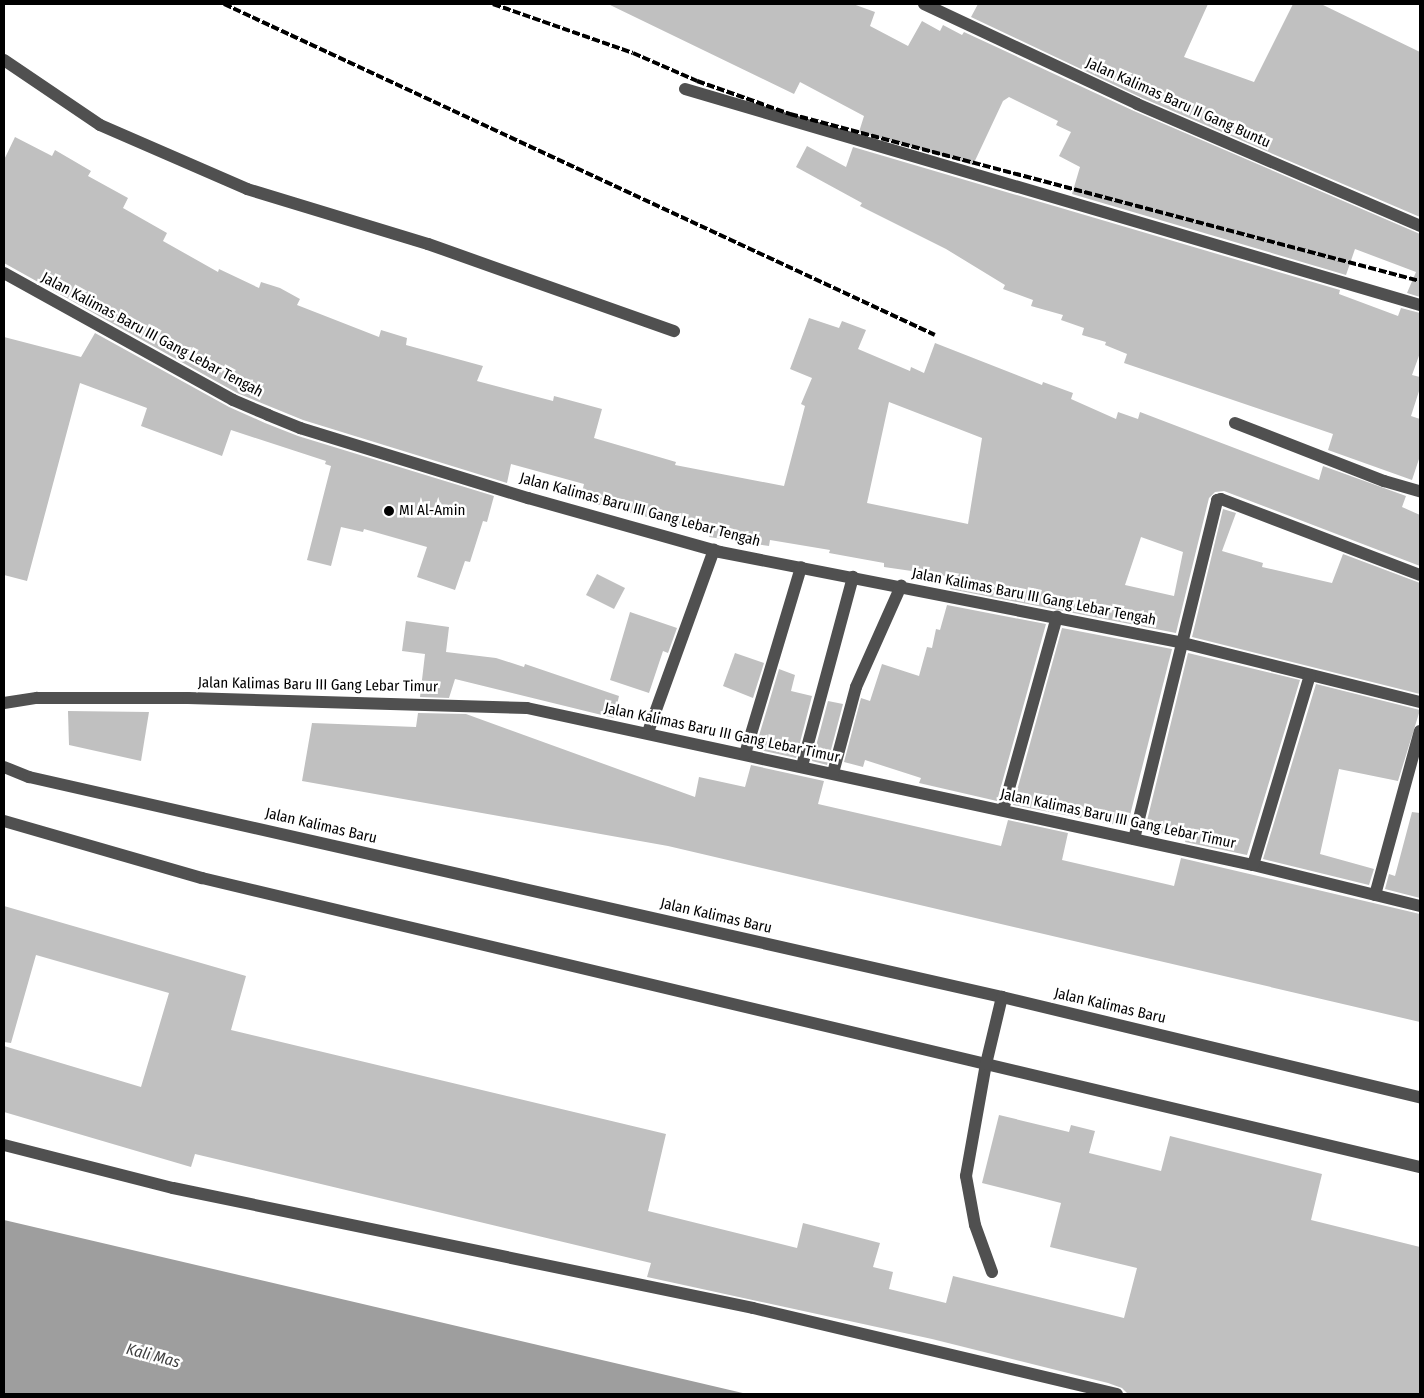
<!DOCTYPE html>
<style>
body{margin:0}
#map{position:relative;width:1424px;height:1398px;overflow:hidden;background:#fff;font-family:"Fira Sans Condensed",sans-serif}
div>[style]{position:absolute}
.water>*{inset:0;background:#9e9e9e}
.building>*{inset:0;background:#c0c0c0}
.minor>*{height:12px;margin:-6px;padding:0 6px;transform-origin:6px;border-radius:6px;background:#505050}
.rail>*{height:4px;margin-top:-2px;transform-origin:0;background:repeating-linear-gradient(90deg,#000 0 8px,transparent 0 10.5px)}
.dots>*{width:14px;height:14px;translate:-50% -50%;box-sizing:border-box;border:2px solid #fff;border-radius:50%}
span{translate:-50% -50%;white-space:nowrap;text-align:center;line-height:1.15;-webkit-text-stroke:5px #fff;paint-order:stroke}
.street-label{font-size:15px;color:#000}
.poi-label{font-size:15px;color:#000}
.left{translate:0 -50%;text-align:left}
.water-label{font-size:16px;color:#3f3f3f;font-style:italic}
.frame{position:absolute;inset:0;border:5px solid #000;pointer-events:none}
</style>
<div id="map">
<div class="water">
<i style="clip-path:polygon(4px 1220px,747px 1394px,4px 1394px)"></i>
</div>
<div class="building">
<i style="clip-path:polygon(608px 4px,853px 4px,875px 12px,870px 26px,908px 46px,922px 21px,940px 31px,943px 25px,962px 35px,964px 32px,1134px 111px,1420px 234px,1420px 297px,1407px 293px,1416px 272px,1355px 249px,1346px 275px,1072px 194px,1080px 167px,1059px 156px,1071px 132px,1056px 125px,1058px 121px,1009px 97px,1003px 101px,973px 165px,859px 132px,864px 116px,800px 82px,794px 94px)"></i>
<i style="clip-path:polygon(978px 4px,1208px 4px,1184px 57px,1254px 82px,1293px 4px,1321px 4px,1420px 52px,1420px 217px,1140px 97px,971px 17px)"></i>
<i style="clip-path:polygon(evenodd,15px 137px,52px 156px,55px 150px,91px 171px,88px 176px,128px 198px,123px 208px,167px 233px,163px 241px,218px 272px,219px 269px,259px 288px,261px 282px,280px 288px,300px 299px,297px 305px,379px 337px,381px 330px,407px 338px,406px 345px,483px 366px,477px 381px,553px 401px,554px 396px,602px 409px,594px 438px,676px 462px,675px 465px,784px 486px,805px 406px,801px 404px,812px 378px,790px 369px,809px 318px,839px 328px,842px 321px,866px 330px,858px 349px,910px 371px,911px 367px,924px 373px,935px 343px,1042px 385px,1043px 382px,1073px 393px,1071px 399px,1116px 419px,1118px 412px,1138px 419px,1140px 412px,1319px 480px,1323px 466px,1406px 496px,1402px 507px,1420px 515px,1420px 566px,1224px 491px,1215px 492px,1209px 498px,1176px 633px,950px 589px,953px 577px,884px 567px,884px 563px,829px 553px,830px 550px,770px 540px,769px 546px,709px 537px,710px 533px,580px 500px,584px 484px,511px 464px,507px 483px,303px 420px,237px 393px,4px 263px,4px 160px,15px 137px,889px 402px,982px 438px,968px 524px,867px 503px,889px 402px,15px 137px,1141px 537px,1183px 552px,1174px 596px,1125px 585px,1141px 537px)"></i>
<i style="clip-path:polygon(807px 146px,846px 167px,853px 147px,1340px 290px,1339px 294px,1398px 316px,1401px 308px,1420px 313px,1420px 353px,1412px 375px,1420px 377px,1420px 388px,1411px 416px,1420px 419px,1420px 456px,1412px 480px,1328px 450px,1333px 434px,1124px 363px,1127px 354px,1105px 345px,1106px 342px,1082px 335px,1084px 328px,1061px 320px,1063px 315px,1031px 306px,1033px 300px,1003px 289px,1005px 285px,946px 249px,860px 206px,862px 203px,796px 167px)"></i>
<i style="clip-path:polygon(95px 333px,229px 407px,265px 423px,298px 436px,494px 496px,487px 522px,483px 521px,470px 562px,465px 561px,455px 590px,417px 577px,427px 547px,364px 529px,363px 532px,341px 527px,331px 566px,307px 560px,331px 466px,325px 464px,326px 461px,231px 430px,222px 456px,141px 426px,147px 408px,80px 383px,27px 581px,4px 575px,4px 337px,81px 357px)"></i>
<i style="clip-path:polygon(1223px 509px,1236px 513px,1222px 551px,1263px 563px,1262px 567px,1332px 583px,1343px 554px,1420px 583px,1420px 694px,1192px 637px)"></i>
<i style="clip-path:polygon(597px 574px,625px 588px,614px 609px,586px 595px)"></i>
<i style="clip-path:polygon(947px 605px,1046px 624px,997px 801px,919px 783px,921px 778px,865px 760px,863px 767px,844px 762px,861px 698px,870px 701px,882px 664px,919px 676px,927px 647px,932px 648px,936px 629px,940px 630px)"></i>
<i style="clip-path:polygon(630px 612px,677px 628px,668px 653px,663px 651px,649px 693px,610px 680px)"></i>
<i style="clip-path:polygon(406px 621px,449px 627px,446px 652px,496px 658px,524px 667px,525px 664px,619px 696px,614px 718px,455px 679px,449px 698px,420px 697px,425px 654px,402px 651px)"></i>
<i style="clip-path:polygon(1062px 628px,1172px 649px,1127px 827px,1013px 805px)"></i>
<i style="clip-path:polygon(735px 653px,764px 663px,753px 698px,723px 686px)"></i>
<i style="clip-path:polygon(1188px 653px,1300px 680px,1247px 855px,1185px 842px,1186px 839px,1145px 829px)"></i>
<i style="clip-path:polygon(779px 669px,795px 675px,791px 691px,812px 696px,796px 758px,755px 749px)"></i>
<i style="clip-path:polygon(1316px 684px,1420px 710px,1398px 781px,1339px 769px,1320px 854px,1374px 869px,1369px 885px,1263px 859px)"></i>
<i style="clip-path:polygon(828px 701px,843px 704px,827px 765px,812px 761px)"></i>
<i style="clip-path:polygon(68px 711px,149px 712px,141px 761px,69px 745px)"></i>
<i style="clip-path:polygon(418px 713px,466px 714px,695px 797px,699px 777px,745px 787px,751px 765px,824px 781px,818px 804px,1001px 846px,1008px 820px,1068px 833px,1062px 860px,1170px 885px,1174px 886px,1181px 858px,1420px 914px,1420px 1022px,668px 846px,302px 781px,312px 723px,416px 727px)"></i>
<i style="clip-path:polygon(1412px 812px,1420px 813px,1420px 898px,1385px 889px,1389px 874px,1395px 876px)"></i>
<i style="clip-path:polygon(4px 906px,246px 976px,231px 1030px,666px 1134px,648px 1211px,797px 1248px,803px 1223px,880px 1243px,873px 1267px,893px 1272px,889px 1289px,946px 1303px,953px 1276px,1124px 1318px,1137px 1268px,1050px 1247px,1061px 1203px,982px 1183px,999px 1115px,1069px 1132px,1071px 1125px,1095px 1131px,1089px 1153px,1161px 1171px,1170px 1136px,1322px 1174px,1311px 1220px,1420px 1247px,1420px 1394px,1128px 1394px,1122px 1388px,1108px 1383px,932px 1339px,647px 1277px,651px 1263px,195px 1154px,191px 1167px,4px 1112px,4px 1046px,141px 1087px,169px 993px,36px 955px,11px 1043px,4px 1042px)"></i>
</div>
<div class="minor">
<i style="left:924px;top:4px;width:235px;rotate:25.1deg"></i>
<i style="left:1137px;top:104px;width:308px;rotate:23.3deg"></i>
<i style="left:4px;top:60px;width:116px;rotate:34.1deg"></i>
<i style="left:100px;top:125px;width:160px;rotate:23.5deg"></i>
<i style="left:247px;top:189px;width:189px;rotate:16.9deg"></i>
<i style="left:428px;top:244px;width:261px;rotate:19.5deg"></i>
<i style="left:685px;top:89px;width:766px;rotate:16.38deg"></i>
<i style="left:4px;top:273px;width:262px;rotate:29deg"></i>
<i style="left:233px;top:400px;width:38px;rotate:23deg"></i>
<i style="left:268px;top:415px;width:35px;rotate:22deg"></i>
<i style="left:300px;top:428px;width:239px;rotate:17.1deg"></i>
<i style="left:528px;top:498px;width:199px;rotate:15.7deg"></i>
<i style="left:720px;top:552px;width:472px;rotate:11.1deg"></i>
<i style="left:1183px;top:643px;width:244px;rotate:14deg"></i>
<i style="left:1235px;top:423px;width:160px;rotate:21.3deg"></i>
<i style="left:1384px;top:481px;width:37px;rotate:16deg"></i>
<i style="left:4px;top:703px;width:33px;rotate:-9deg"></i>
<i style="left:37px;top:698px;width:151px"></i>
<i style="left:188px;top:698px;width:339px;rotate:1.7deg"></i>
<i style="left:527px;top:708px;width:743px;rotate:12.2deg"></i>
<i style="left:1253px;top:865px;width:172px;rotate:13.8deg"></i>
<i style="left:648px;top:732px;width:194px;rotate:-70.1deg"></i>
<i style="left:745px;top:754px;width:195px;rotate:-73.3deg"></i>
<i style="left:802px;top:766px;width:196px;rotate:-74.9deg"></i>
<i style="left:4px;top:767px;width:27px;rotate:22deg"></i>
<i style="left:29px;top:777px;width:998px;rotate:12.74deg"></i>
<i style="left:1002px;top:997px;width:430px;rotate:13.5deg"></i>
<i style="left:833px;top:773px;width:89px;rotate:-75deg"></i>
<i style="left:856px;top:687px;width:111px;rotate:-66deg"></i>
<i style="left:1003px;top:810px;width:201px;rotate:-74.4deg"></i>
<i style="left:4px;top:821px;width:206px;rotate:16.1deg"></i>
<i style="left:202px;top:878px;width:1252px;rotate:13.35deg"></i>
<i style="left:1134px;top:839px;width:349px;rotate:-76.2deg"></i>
<i style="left:1217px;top:500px;width:4px;rotate:-14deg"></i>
<i style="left:1221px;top:499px;width:213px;rotate:20.9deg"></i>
<i style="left:1253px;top:865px;width:198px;rotate:-73.3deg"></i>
<i style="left:1375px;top:895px;width:170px;rotate:-74.7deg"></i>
<i style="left:4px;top:1145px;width:174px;rotate:14.3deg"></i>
<i style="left:173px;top:1188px;width:592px;rotate:11.69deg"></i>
<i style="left:753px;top:1308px;width:374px;rotate:13.3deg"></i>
<i style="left:992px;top:1272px;width:50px;rotate:-109.9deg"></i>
<i style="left:975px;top:1225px;width:50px;rotate:-100.4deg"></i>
<i style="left:966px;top:1176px;width:114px;rotate:-79.9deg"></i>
<i style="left:986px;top:1064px;width:69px;rotate:-76.6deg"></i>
</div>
<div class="rail">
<i style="left:224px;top:4px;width:784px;rotate:24.96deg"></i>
<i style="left:493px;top:4px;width:148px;rotate:19.3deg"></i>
<i style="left:633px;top:53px;width:70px;rotate:23.6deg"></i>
<i style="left:697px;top:81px;width:99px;rotate:19.5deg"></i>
<i style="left:790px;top:114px;width:652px;rotate:14.85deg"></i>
</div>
<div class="dots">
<i style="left:389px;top:511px;background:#000"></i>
</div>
<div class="street-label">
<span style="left:1178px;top:103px;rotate:24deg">Jalan Kalimas Baru II Gang Buntu</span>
<span style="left:152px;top:335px;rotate:28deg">Jalan Kalimas Baru III Gang Lebar Tengah</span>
<span style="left:640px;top:510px;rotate:15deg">Jalan Kalimas Baru III Gang Lebar Tengah</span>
<span style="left:1034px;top:597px;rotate:11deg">Jalan Kalimas Baru III Gang Lebar Tengah</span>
<span style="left:318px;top:685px;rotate:1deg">Jalan Kalimas Baru III Gang Lebar Timur</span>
<span style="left:722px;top:733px;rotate:12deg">Jalan Kalimas Baru III Gang Lebar Timur</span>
<span style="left:1118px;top:819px;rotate:12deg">Jalan Kalimas Baru III Gang Lebar Timur</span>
<span style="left:321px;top:826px;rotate:13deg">Jalan Kalimas Baru</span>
<span style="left:716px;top:916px;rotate:13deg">Jalan Kalimas Baru</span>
<span style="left:1110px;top:1006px;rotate:13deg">Jalan Kalimas Baru</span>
</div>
<div class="poi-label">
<span class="left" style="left:399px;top:511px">MI Al-Amin</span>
</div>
<div class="water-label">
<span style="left:153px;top:1356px;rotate:15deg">Kali Mas</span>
</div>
<div class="frame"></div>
</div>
